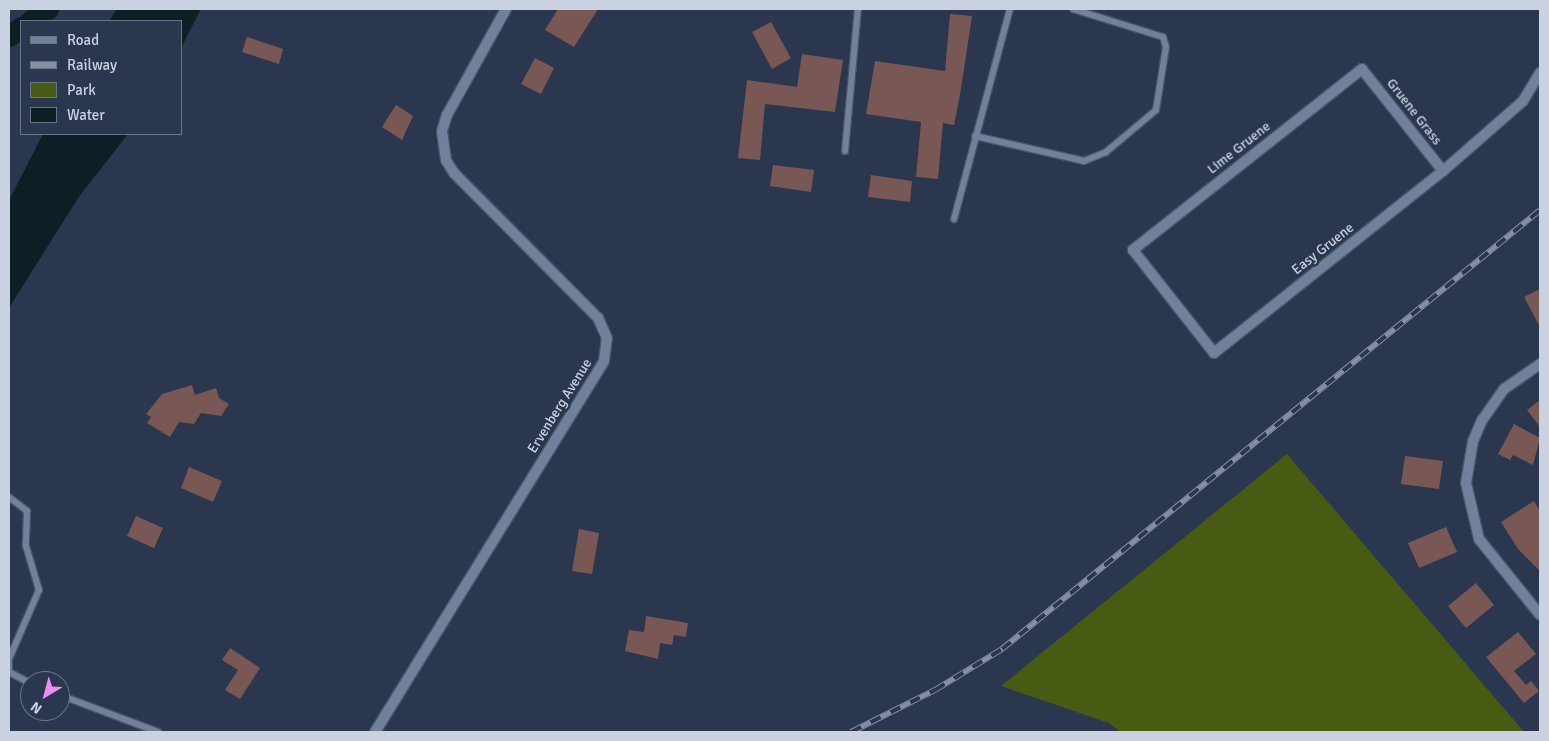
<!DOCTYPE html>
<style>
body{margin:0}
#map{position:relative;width:1549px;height:741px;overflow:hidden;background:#2b374f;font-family:Signika,sans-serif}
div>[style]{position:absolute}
.green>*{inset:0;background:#485b13}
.water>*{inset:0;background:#0e1e25}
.river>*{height:21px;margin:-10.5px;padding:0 10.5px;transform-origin:10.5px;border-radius:10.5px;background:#0e1e25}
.building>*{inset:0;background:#795754}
.roads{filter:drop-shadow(1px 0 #4a5468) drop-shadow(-1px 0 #4a5468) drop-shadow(0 1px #4a5468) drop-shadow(0 -1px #4a5468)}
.service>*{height:6px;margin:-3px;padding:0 3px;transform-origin:3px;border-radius:3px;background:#71809b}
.minor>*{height:10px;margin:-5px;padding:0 5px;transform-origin:5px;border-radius:5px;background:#71809b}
.rail>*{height:5.5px;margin-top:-2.75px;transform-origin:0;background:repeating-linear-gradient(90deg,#2b374f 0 11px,#8790a3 0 22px);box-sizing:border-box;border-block:1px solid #8790a3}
span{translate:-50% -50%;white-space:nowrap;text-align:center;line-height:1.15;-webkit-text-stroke:5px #2b374f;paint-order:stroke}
.street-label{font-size:14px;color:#cad2e1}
.frame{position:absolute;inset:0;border:10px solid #cad2e1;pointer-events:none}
.legend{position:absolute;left:20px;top:20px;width:162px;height:115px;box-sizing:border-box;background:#2b374f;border:1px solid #6b7589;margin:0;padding:6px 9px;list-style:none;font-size:15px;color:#cad2e1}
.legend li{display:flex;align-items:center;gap:10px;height:25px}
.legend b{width:25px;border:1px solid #6b7589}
.north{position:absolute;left:20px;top:671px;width:50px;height:50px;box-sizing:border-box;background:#2b374f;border:1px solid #6b7589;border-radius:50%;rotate:217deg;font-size:14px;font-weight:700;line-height:20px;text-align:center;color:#cad2e1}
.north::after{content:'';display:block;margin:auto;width:18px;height:22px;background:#ee8cf8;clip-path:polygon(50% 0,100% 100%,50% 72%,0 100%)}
</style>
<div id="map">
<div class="green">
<i style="clip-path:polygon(1287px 454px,1524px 732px,1120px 732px,1109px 723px,1001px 686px)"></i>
</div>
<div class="water">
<i style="clip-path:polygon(117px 9px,201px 9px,181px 48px,181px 21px,109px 21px)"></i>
<i style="clip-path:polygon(43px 134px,128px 134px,78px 198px,9px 308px,9px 200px)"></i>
</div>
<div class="river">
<i style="left:30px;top:21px;width:22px;rotate:-34deg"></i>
<i style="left:9px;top:36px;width:15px;rotate:-37deg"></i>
</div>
<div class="building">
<i style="clip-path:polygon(558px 9px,598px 9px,574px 47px,545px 30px)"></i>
<i style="clip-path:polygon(950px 14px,972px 16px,960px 95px,954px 125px,943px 123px,938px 179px,916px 177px,921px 122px,866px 114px,875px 61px,945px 71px)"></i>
<i style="clip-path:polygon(771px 22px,791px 58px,772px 69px,752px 32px)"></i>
<i style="clip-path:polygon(247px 37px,283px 49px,279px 64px,242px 52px)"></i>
<i style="clip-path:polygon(802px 54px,843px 60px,835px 112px,765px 104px,760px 160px,738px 158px,747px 80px,797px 87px)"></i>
<i style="clip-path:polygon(535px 58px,554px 68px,541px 94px,521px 84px)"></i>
<i style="clip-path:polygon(396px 105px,413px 116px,402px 140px,382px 127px)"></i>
<i style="clip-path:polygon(773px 165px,814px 170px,811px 192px,770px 186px)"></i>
<i style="clip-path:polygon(871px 175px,912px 181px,910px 202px,868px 197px)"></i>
<i style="clip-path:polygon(1540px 289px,1540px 327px,1524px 297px)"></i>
<i style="clip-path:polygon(192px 385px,195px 395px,216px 388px,219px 398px,229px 404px,221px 416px,201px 413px,194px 424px,179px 422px,170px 437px,147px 423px,151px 417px,146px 414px,162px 394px)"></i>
<i style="clip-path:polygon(1540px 400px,1540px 427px,1527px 410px)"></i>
<i style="clip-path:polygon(1514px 424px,1540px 438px,1533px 465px,1513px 455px,1510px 460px,1498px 454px)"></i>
<i style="clip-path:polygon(1405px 456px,1443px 461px,1439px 489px,1401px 484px)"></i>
<i style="clip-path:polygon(189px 467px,222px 481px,213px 502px,181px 488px)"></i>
<i style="clip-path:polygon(1534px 501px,1540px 511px,1540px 571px,1518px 549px,1501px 522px)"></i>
<i style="clip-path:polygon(136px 516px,163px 528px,154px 548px,127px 536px)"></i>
<i style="clip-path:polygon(1446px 527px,1457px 552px,1419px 568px,1408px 543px)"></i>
<i style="clip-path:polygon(579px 529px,599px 533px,592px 574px,572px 571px)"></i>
<i style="clip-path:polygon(1476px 583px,1494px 605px,1466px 628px,1448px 606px)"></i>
<i style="clip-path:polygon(646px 616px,688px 623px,686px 637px,674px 635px,672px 645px,660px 643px,658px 659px,625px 651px,629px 630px,644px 632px)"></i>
<i style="clip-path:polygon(1518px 632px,1536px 654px,1514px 671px,1526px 685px,1531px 681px,1539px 691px,1524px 703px,1486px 657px)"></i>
<i style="clip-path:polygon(230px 648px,260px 668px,240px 699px,225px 690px,238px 670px,222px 660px)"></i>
</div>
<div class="roads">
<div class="service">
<i style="left:975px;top:136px;width:112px;rotate:12.9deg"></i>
<i style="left:1084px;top:161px;width:24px;rotate:-22deg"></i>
<i style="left:1106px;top:152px;width:65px;rotate:-40deg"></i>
<i style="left:1156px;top:110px;width:64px;rotate:-81deg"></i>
<i style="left:1166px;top:47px;width:10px;rotate:-107deg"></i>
<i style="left:1163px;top:37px;width:94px;rotate:-162.7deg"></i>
<i style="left:845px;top:151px;width:143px;rotate:-84.8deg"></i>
<i style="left:954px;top:219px;width:217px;rotate:-75.1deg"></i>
<i style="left:9px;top:497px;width:23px;rotate:38deg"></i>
<i style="left:27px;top:511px;width:35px;rotate:92deg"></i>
<i style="left:26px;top:546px;width:46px;rotate:73.5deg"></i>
<i style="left:39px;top:590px;width:75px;rotate:113.5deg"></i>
<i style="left:9px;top:663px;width:9px;rotate:90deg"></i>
<i style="left:9px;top:672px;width:24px;rotate:28deg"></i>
<i style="left:60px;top:695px;width:105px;rotate:20.7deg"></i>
</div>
<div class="minor">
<i style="left:1443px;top:171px;width:130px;rotate:-128.5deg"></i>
<i style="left:1362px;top:69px;width:292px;rotate:141.7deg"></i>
<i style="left:1133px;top:250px;width:131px;rotate:51.8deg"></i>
<i style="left:1214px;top:353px;width:293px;rotate:-38.5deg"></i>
<i style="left:1443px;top:171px;width:106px;rotate:-41.2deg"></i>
<i style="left:1523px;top:101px;width:33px;rotate:-59deg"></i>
<i style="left:1540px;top:364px;width:44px;rotate:145.2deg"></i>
<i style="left:1504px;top:389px;width:38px;rotate:125deg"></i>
<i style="left:1482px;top:420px;width:23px;rotate:113deg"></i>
<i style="left:1473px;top:441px;width:43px;rotate:99.5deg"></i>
<i style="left:1466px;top:483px;width:57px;rotate:76.9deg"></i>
<i style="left:1479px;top:539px;width:97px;rotate:51.2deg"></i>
<i style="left:375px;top:732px;width:436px;rotate:-58.3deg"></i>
<i style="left:604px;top:361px;width:23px;rotate:-83deg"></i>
<i style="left:607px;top:338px;width:22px;rotate:-114deg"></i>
<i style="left:598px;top:318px;width:204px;rotate:-134.8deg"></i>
<i style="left:454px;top:173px;width:15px;rotate:-122deg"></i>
<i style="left:446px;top:160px;width:29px;rotate:-98deg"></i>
<i style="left:442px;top:131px;width:17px;rotate:-73deg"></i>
<i style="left:447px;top:115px;width:121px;rotate:-60.9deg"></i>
</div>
</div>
<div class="rail">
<i style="left:851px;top:732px;width:94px;rotate:-26.6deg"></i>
<i style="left:935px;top:690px;width:79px;rotate:-31.5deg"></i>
<i style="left:1002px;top:649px;width:694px;rotate:-39.21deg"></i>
</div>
<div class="street-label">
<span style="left:1414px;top:112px;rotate:52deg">Gruene Grass</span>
<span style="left:1239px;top:148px;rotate:-38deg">Lime Gruene</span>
<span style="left:1323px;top:249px;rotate:-38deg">Easy Gruene</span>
<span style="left:560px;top:406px;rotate:-58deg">Ervenberg Avenue</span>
</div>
<div class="frame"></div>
<ul class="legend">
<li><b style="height:6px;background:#71809b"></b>Road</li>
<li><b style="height:6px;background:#8790a3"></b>Railway</li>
<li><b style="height:14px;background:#485b13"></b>Park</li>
<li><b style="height:14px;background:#0e1e25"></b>Water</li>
</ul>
<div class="north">N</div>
</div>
